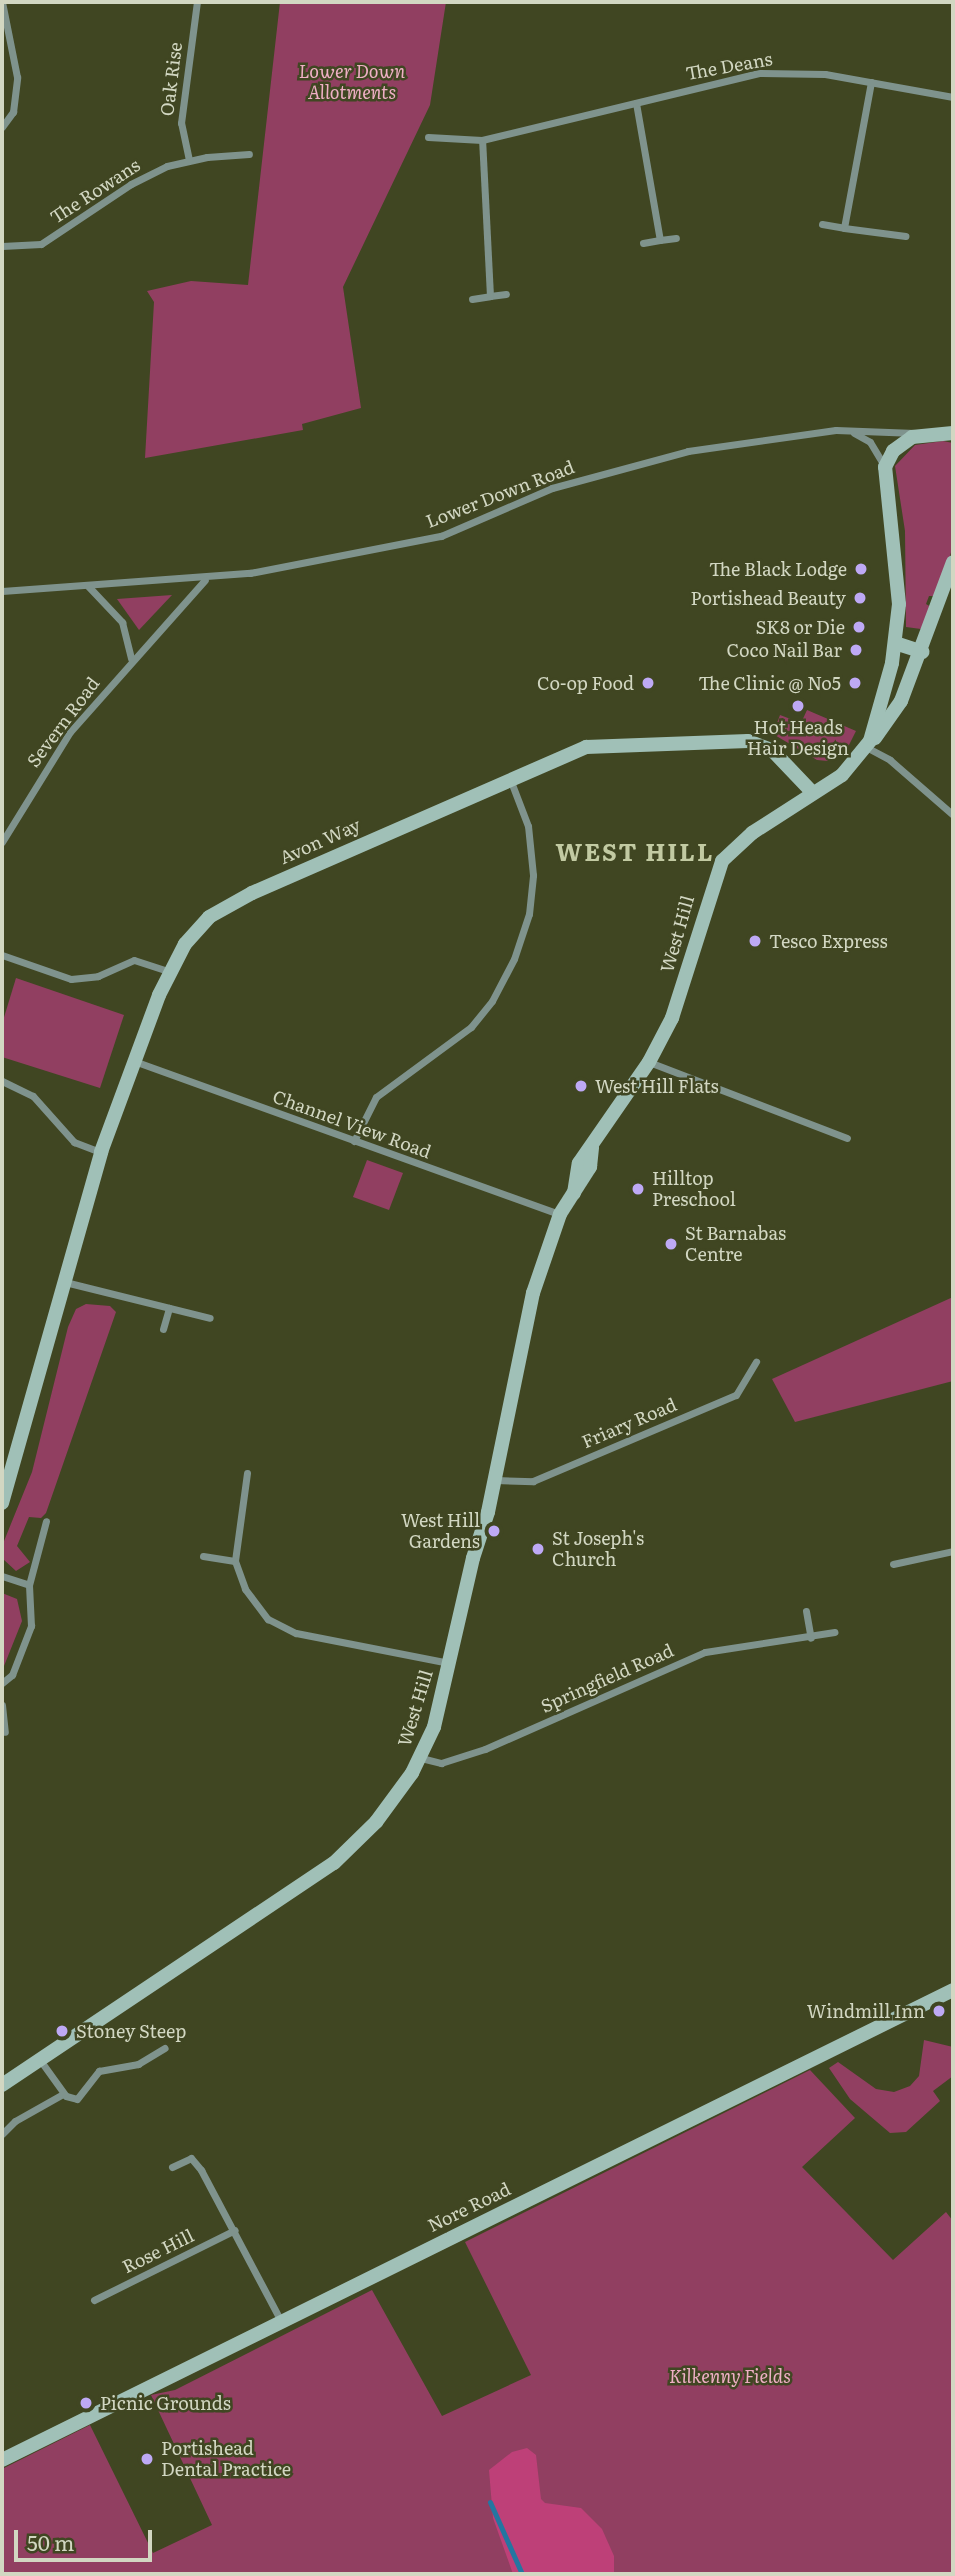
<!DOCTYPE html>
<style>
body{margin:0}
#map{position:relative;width:955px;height:2576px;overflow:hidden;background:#404622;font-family:Literata,serif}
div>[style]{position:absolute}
.green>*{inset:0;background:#913f61}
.forest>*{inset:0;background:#be4078}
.stream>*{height:5px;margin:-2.5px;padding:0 2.5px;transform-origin:2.5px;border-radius:2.5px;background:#2476a1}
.street>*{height:7px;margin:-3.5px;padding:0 3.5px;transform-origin:3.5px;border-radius:3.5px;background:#7f938d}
.secondary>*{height:14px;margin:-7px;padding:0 7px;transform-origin:7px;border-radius:7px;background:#a0c0b7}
.dots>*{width:19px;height:19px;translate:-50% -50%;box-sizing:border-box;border:4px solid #404622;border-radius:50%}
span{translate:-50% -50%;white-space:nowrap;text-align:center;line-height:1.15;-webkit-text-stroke:5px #404622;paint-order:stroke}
.street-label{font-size:18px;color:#d2d7c2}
.park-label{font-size:18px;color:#efafc5;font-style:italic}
.poi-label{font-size:18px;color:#d2d7c2}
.right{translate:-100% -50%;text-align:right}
.left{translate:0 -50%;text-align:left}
.district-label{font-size:24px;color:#c2caa2;font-weight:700;letter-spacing:2px}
.frame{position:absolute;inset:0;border:4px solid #d2d7c2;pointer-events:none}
.scale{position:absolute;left:14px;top:2530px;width:138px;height:32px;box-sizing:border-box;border:4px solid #d2d7c2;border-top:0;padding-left:9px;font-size:21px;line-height:24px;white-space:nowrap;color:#d2d7c2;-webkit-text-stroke:5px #404622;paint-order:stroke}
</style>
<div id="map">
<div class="green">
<i style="clip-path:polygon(280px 2px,446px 2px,430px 105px,343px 287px,361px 408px,302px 424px,303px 430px,145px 458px,154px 302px,147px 291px,191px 281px,248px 285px)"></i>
<i style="clip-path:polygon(943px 441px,953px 443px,953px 545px,939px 596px,929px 596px,926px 604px,931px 607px,921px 629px,906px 627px,905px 531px,895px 466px,915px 445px)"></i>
<i style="clip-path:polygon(172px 595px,139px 630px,117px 599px)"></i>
<i style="clip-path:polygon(807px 710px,856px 731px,846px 751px,828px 761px,817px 760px,773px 734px,780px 715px,801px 723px)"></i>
<i style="clip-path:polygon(16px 978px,124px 1015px,100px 1088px,2px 1057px,2px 1024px)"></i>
<i style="clip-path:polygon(367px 1160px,403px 1173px,389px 1210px,353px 1197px)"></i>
<i style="clip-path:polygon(953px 1297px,953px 1381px,795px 1422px,772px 1379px)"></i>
<i style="clip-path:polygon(86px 1304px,110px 1306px,116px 1312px,46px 1513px,41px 1518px,29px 1517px,17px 1546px,30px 1562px,16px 1571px,3px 1559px,2px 1546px,32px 1472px,68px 1327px,76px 1309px)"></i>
<i style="clip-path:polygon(2px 1593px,17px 1599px,22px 1621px,2px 1671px)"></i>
<i style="clip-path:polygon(924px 2040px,953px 2047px,953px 2076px,933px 2091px,940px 2101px,906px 2132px,890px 2133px,850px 2099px,829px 2068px,838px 2062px,876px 2089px,894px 2092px,910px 2086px,919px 2076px)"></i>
<i style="clip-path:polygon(810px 2070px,855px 2118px,802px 2167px,893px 2260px,946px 2212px,953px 2221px,953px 2574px,2px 2574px,2px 2469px,90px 2425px,153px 2553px,212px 2525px,151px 2395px,175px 2390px,372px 2290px,442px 2416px,531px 2375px,465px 2242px)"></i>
</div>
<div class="forest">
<i style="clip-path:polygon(527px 2448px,536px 2455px,541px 2499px,545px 2503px,581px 2508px,602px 2529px,614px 2556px,614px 2574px,513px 2574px,493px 2518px,489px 2470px,512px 2452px)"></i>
</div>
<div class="stream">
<i style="left:490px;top:2502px;width:79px;rotate:66deg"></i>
</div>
<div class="street">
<i style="left:871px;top:82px;width:148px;rotate:100.5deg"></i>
<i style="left:844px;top:228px;width:62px;rotate:7.5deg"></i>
<i style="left:636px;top:103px;width:139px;rotate:80.1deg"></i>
<i style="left:660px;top:240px;width:16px;rotate:-7deg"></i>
<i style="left:2px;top:127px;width:19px;rotate:-54deg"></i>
<i style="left:13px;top:112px;width:35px;rotate:-83deg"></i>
<i style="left:17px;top:77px;width:76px;rotate:-101.3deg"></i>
<i style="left:428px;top:137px;width:54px;rotate:3.2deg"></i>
<i style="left:189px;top:160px;width:38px;rotate:-102deg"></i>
<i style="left:181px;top:123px;width:122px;rotate:-82.5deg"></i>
<i style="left:822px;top:224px;width:22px;rotate:10deg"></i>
<i style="left:643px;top:243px;width:17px;rotate:-10deg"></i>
<i style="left:2px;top:246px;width:39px;rotate:-3deg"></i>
<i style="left:41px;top:244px;width:108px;rotate:-33.7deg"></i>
<i style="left:131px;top:184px;width:40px;rotate:-26.6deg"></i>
<i style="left:167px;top:166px;width:41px;rotate:-12.7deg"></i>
<i style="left:207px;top:157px;width:42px;rotate:-4.1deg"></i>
<i style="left:490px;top:296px;width:16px;rotate:-7deg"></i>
<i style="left:472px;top:299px;width:18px;rotate:-9deg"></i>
<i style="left:490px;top:296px;width:156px;rotate:-92.9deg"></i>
<i style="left:482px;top:140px;width:286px;rotate:-13.6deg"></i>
<i style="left:760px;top:73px;width:65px;rotate:0.9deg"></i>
<i style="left:825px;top:74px;width:130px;rotate:10.2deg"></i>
<i style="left:854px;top:433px;width:18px;rotate:29deg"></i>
<i style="left:870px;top:442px;width:29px;rotate:59deg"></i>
<i style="left:88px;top:586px;width:50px;rotate:46.6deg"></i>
<i style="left:122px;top:622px;width:38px;rotate:76deg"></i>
<i style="left:2px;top:591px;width:249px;rotate:-4.2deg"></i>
<i style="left:250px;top:573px;width:195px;rotate:-11deg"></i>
<i style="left:441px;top:536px;width:121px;rotate:-23.4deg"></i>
<i style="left:552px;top:488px;width:141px;rotate:-15.2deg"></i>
<i style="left:688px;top:451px;width:149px;rotate:-8.1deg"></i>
<i style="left:836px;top:430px;width:79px;rotate:2.2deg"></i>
<i style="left:866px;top:747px;width:27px;rotate:28deg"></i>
<i style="left:890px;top:760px;width:84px;rotate:41.1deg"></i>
<i style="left:2px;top:842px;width:129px;rotate:-58.3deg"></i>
<i style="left:70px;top:732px;width:203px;rotate:-48.4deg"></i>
<i style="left:2px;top:955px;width:73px;rotate:19.2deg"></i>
<i style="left:71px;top:979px;width:27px;rotate:-6deg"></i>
<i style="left:98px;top:976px;width:39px;rotate:-24deg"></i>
<i style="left:134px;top:960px;width:38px;rotate:18deg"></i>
<i style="left:134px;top:1061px;width:452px;rotate:19.8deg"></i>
<i style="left:649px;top:1062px;width:212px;rotate:21deg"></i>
<i style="left:2px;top:1081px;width:34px;rotate:26deg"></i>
<i style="left:33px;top:1096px;width:62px;rotate:48.3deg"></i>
<i style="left:74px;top:1142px;width:28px;rotate:21deg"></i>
<i style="left:354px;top:1141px;width:49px;rotate:-63.4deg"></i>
<i style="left:376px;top:1097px;width:118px;rotate:-36.4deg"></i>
<i style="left:471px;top:1027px;width:33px;rotate:-51deg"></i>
<i style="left:492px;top:1001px;width:47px;rotate:-62.4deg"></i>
<i style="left:514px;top:959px;width:47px;rotate:-71.6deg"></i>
<i style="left:529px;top:914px;width:39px;rotate:-84deg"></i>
<i style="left:533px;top:875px;width:49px;rotate:-95.8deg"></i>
<i style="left:528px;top:826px;width:50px;rotate:-111deg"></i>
<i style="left:65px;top:1282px;width:149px;rotate:13.9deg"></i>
<i style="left:163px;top:1329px;width:22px;rotate:-74deg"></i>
<i style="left:247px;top:1473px;width:89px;rotate:97.8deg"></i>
<i style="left:235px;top:1561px;width:30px;rotate:70deg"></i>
<i style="left:245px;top:1589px;width:38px;rotate:53deg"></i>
<i style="left:268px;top:1619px;width:31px;rotate:27deg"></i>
<i style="left:296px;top:1633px;width:156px;rotate:11.1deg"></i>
<i style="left:495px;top:1480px;width:38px;rotate:2deg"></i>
<i style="left:533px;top:1481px;width:220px;rotate:-23deg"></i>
<i style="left:736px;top:1395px;width:39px;rotate:-59deg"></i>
<i style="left:203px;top:1556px;width:32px;rotate:9deg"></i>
<i style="left:893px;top:1564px;width:61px;rotate:-12.2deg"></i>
<i style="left:2px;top:1576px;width:28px;rotate:18deg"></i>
<i style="left:806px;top:1611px;width:27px;rotate:80deg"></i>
<i style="left:2px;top:1683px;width:13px;rotate:-39deg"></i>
<i style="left:12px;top:1675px;width:53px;rotate:-68.8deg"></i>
<i style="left:31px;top:1626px;width:41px;rotate:-92.8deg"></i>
<i style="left:29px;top:1585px;width:66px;rotate:-75.1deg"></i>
<i style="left:2px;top:1705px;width:27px;rotate:84deg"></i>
<i style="left:421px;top:1758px;width:21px;rotate:14deg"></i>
<i style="left:441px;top:1763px;width:46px;rotate:-17.7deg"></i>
<i style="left:485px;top:1749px;width:240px;rotate:-23.8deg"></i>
<i style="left:705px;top:1652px;width:131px;rotate:-8.8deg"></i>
<i style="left:40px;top:2060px;width:44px;rotate:54.2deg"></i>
<i style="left:66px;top:2096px;width:11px;rotate:15deg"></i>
<i style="left:77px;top:2099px;width:36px;rotate:-52deg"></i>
<i style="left:99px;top:2071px;width:40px;rotate:-10deg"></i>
<i style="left:138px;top:2064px;width:31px;rotate:-31deg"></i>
<i style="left:2px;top:2134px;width:18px;rotate:-45deg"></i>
<i style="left:15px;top:2121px;width:55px;rotate:-29.4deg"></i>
<i style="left:172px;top:2167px;width:21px;rotate:-25deg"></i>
<i style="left:191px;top:2158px;width:16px;rotate:50deg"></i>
<i style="left:201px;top:2170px;width:171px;rotate:62.1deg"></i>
<i style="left:94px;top:2300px;width:157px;rotate:-26.4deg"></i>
</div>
<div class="secondary">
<i style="left:895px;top:643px;width:29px;rotate:18deg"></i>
<i style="left:875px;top:738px;width:45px;rotate:-54.9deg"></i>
<i style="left:901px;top:701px;width:148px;rotate:-69.5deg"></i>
<i style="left:574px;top:1193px;width:30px;rotate:-81deg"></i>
<i style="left:579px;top:1163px;width:123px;rotate:-55.3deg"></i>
<i style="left:649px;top:1062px;width:50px;rotate:-62.4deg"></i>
<i style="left:672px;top:1018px;width:165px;rotate:-72.3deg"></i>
<i style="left:722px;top:861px;width:41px;rotate:-43deg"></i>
<i style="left:752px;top:833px;width:107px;rotate:-32.8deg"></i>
<i style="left:842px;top:775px;width:44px;rotate:-50.5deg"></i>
<i style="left:870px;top:741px;width:81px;rotate:-74.2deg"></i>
<i style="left:892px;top:663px;width:59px;rotate:-83.2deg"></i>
<i style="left:899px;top:604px;width:138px;rotate:-95.8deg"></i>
<i style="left:885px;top:467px;width:18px;rotate:-63deg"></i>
<i style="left:893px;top:451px;width:24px;rotate:-36deg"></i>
<i style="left:912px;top:437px;width:41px;rotate:-5.6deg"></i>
<i style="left:2px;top:1503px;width:365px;rotate:-74.2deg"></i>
<i style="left:101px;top:1152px;width:167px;rotate:-69.7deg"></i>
<i style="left:159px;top:995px;width:57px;rotate:-63deg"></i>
<i style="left:185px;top:944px;width:36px;rotate:-48deg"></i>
<i style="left:209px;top:917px;width:49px;rotate:-29.2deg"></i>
<i style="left:252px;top:893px;width:365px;rotate:-23.6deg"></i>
<i style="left:586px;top:747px;width:162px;rotate:-2.1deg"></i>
<i style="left:748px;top:741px;width:26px;rotate:21deg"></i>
<i style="left:772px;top:750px;width:59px;rotate:46.4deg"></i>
<i style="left:2px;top:2085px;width:399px;rotate:-33.8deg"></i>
<i style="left:334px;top:1863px;width:59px;rotate:-44.3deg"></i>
<i style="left:376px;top:1822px;width:61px;rotate:-53.7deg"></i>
<i style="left:412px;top:1773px;width:51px;rotate:-64.4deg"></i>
<i style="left:434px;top:1727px;width:173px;rotate:-77deg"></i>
<i style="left:473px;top:1558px;width:48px;rotate:-71.9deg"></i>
<i style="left:488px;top:1512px;width:224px;rotate:-78.4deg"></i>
<i style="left:533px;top:1293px;width:83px;rotate:-71.1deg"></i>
<i style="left:560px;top:1214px;width:56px;rotate:-57.4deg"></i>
<i style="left:590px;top:1167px;width:20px;rotate:-84deg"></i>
<i style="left:2px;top:2460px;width:1061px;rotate:-26.3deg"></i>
</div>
<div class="dots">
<i style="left:861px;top:569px;background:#bea9f5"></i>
<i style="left:860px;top:598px;background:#bea9f5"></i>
<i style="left:859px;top:627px;background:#bea9f5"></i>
<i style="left:856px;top:650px;background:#bea9f5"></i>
<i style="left:648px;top:683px;background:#bea9f5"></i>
<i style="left:855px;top:683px;background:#bea9f5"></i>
<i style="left:798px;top:706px;background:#bea9f5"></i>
<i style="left:755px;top:941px;background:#bea9f5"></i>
<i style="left:581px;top:1086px;background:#bea9f5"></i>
<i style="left:638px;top:1189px;background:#bea9f5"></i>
<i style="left:671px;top:1244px;background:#bea9f5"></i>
<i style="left:494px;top:1531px;background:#bea9f5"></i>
<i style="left:538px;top:1549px;background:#bea9f5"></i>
<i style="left:939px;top:2011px;background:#bea9f5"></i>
<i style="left:62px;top:2031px;background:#bea9f5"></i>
<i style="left:86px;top:2403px;background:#bea9f5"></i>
<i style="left:147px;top:2459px;background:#bea9f5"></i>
</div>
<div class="street-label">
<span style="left:729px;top:66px;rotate:-10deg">The Deans</span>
<span style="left:171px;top:79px;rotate:-83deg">Oak Rise</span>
<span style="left:95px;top:191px;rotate:-33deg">The Rowans</span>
<span style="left:500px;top:494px;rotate:-21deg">Lower Down Road</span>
<span style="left:63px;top:722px;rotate:-53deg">Severn Road</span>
<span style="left:320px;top:841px;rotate:-24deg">Avon Way</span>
<span style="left:677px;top:934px;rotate:-74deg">West Hill</span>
<span style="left:352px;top:1124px;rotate:20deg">Channel View Road</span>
<span style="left:629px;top:1423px;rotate:-23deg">Friary Road</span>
<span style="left:607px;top:1678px;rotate:-24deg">Springfield Road</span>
<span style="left:415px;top:1708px;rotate:-73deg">West Hill</span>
<span style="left:469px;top:2207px;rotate:-26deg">Nore Road</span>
<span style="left:158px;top:2251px;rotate:-26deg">Rose Hill</span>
</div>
<div class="park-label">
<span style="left:352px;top:82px">Lower Down<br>Allotments</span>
<span style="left:730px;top:2376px">Kilkenny Fields</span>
</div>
<div class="poi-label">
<span class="right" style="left:847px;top:569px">The Black Lodge</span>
<span class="right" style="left:846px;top:598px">Portishead Beauty</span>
<span class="right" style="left:845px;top:627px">SK8 or Die</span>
<span class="right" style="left:842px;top:650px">Coco Nail Bar</span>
<span class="right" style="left:634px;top:683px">Co-op Food</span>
<span class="right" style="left:841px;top:683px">The Clinic @ No5</span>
<span style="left:798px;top:738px">Hot Heads<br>Hair Design</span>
<span class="left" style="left:769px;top:941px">Tesco Express</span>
<span class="left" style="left:595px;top:1086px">West Hill Flats</span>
<span class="left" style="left:652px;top:1189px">Hilltop<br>Preschool</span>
<span class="left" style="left:685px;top:1244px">St Barnabas<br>Centre</span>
<span class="right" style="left:480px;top:1531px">West Hill<br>Gardens</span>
<span class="left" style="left:552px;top:1549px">St Joseph's<br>Church</span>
<span class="right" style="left:925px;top:2011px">Windmill Inn</span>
<span class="left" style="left:76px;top:2031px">Stoney Steep</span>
<span class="left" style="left:100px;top:2403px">Picnic Grounds</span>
<span class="left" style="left:161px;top:2459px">Portishead<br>Dental Practice</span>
</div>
<div class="district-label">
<span style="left:635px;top:851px">WEST HILL</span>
</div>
<div class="frame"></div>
<div class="scale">50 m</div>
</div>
